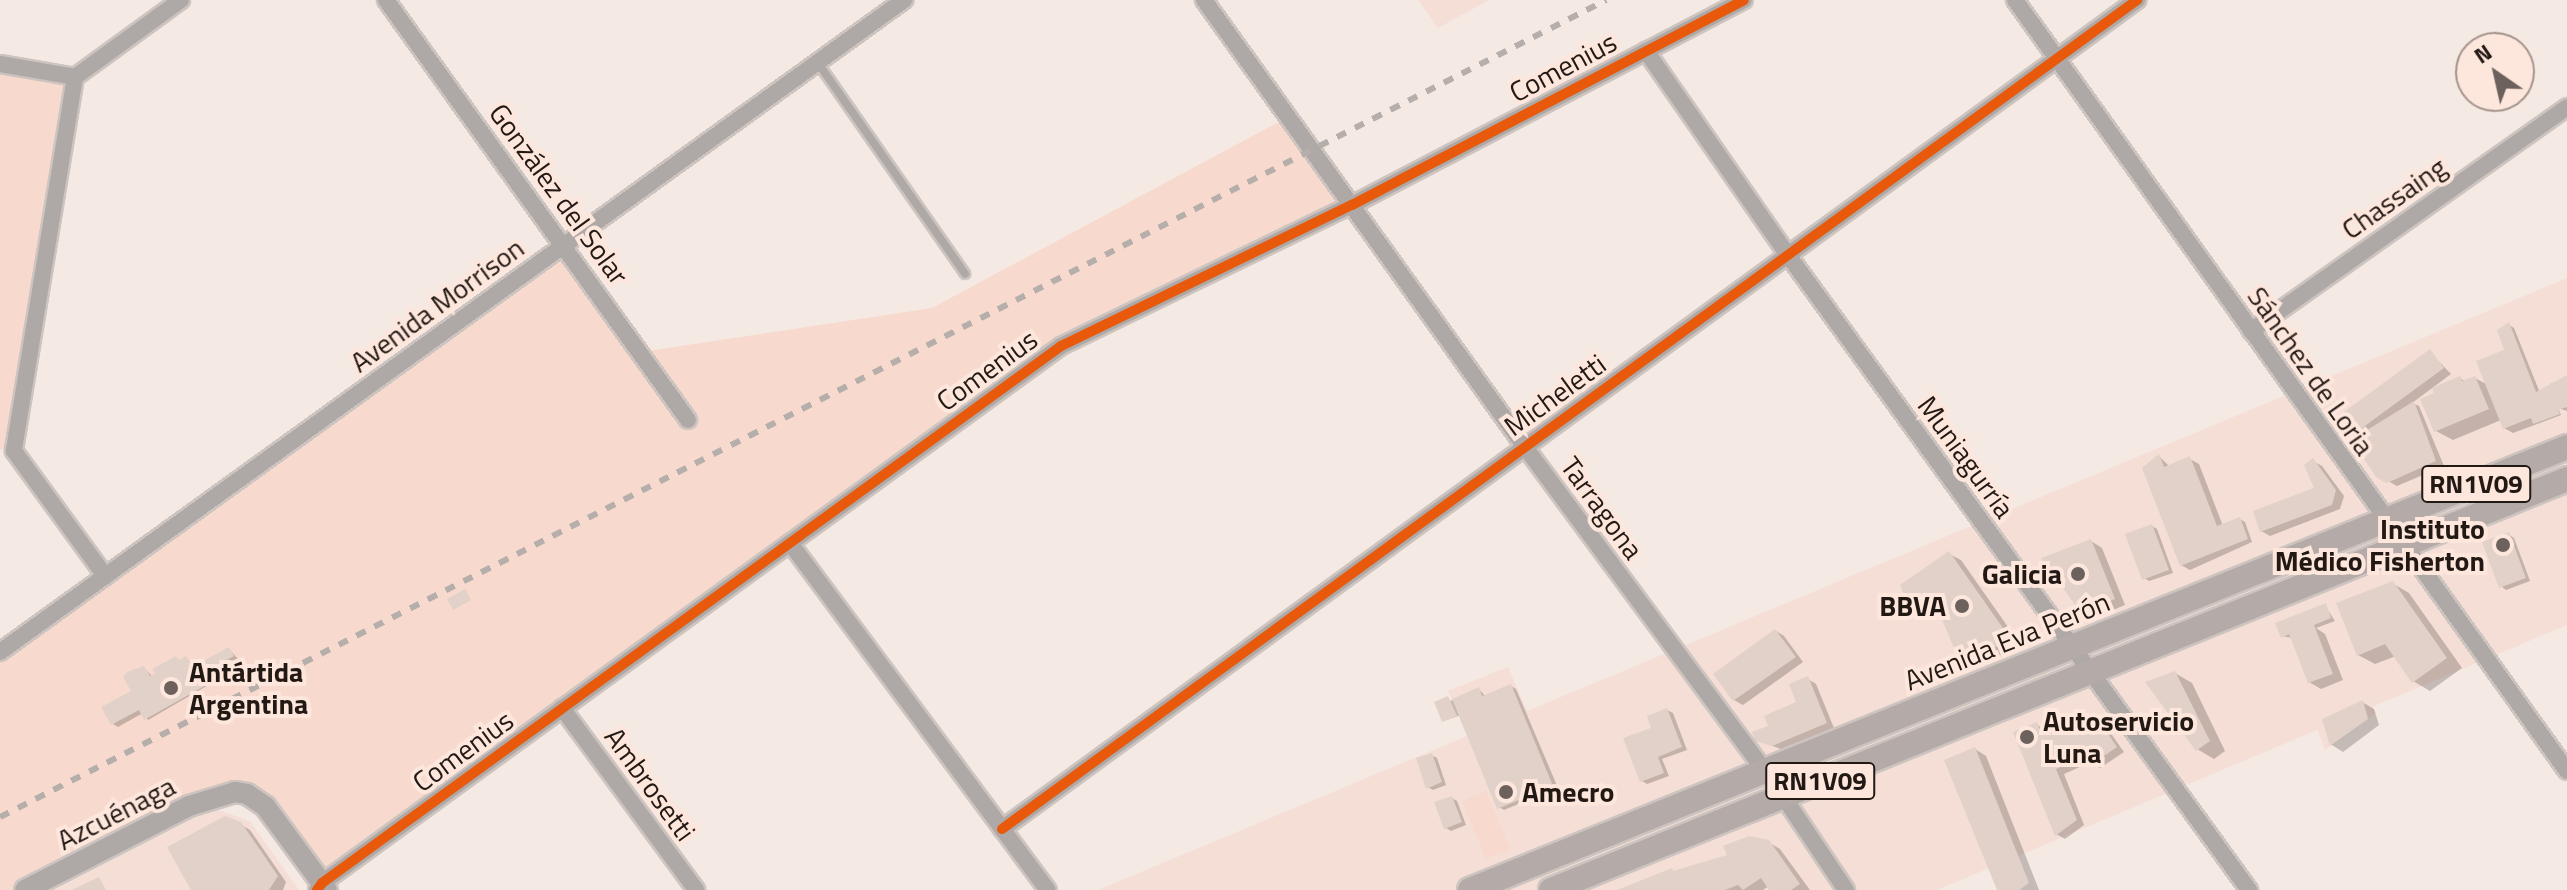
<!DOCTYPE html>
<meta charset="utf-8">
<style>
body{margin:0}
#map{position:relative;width:2567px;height:890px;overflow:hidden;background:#f5e9e4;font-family:"Titillium Web",sans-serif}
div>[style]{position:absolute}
.built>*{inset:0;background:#f4ded5}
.green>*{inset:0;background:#f7dacd}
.shadow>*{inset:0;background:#0003}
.building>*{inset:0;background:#e1d1c9}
.roads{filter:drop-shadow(2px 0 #cdc4c0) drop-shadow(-2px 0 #cdc4c0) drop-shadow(0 2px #cdc4c0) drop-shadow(0 -2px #cdc4c0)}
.service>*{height:8px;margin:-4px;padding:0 4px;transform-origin:4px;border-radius:4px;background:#aea8a6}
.minor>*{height:16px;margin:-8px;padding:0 8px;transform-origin:8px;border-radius:8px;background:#aea8a6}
.tertiary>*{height:20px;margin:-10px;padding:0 10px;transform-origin:10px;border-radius:10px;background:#aea8a6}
.primary>*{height:24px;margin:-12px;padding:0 12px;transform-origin:12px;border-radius:12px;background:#b4aba8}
.rail>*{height:6px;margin-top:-3px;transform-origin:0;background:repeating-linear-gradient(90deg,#b5aeab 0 10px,transparent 0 20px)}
.cycleway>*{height:10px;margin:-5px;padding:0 5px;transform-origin:5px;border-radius:5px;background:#e8590c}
.dots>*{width:22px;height:22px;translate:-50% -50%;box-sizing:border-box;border:4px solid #fde6dc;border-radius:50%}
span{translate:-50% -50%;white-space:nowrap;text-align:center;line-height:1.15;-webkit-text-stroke:8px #fde6dc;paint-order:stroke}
.shield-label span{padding:2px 6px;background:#fde6dc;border:2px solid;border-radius:6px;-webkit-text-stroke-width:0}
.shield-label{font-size:26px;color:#221814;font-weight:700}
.street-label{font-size:28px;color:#221814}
.poi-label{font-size:28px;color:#221814;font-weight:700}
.right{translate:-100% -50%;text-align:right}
.left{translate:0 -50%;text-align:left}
.north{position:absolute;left:2455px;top:32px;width:80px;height:80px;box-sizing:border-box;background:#fde6dc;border:2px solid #a5948c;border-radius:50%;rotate:326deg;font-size:22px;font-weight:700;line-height:32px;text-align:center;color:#221814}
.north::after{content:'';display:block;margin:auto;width:28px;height:36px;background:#6c615d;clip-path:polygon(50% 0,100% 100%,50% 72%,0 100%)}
</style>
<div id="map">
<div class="built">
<i style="clip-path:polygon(1418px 0,1489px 0,1438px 28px)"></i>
<i style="clip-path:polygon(2567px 278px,2567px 625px,2372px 707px,2376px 713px,2325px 750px,2317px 730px,1937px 890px,1098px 890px,1467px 736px,1448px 691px,1508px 667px,1527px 711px)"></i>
<i style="clip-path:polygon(212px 808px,250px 821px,299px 890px,54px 890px)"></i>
</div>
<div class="green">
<i style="clip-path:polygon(0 64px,75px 77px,14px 451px,0 449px)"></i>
<i style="clip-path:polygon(1288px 117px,1352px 205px,1061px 346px,322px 883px,279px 821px,235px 792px,25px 890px,0 890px,0 652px,565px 245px,641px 352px,932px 308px)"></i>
<i style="clip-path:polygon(1486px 791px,1510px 849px,1486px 859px,1462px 801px)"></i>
</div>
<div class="shadow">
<i style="clip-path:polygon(2509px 325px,2514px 328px,2540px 393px,2553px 391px,2550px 384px,2567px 379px,2567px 411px,2558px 408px,2561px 415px,2513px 433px,2504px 428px,2501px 420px,2453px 440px,2436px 431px,2460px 378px,2466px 382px,2475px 378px,2488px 385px,2507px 351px)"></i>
<i style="clip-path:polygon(2430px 352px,2451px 374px,2412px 403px,2419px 406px,2444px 466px,2397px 486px,2379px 476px,2365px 433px,2360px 430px)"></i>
<i style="clip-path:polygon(2160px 457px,2170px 467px,2190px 459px,2199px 464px,2223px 526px,2240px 519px,2245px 522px,2252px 542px,2190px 570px,2181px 565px)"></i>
<i style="clip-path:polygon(2313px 461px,2322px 466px,2344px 496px,2340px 509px,2270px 536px,2261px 531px,2317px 489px)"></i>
<i style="clip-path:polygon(2152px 526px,2157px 529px,2173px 573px,2149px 581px,2144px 578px)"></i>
<i style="clip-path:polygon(2508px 534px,2514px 538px,2530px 581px,2506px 590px,2501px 586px)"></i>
<i style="clip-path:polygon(2091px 541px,2102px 548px,2125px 605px,2094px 618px,2082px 611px)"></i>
<i style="clip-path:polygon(1949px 554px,1961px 560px,2022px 647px,1972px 666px,1960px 659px,1939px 608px,1924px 618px,1912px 612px)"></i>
<i style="clip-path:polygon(2392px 583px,2409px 593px,2462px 668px,2430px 691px,2413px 681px,2396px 656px,2375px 664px,2358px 655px)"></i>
<i style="clip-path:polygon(2325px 606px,2335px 621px,2316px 628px,2325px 634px,2343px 680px,2321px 689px,2309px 682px,2292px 638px,2282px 636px)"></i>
<i style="clip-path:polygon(1776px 631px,1784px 636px,1803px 662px,1743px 705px,1734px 700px)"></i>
<i style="clip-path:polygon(229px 649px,238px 659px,213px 673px,217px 680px,148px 720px,143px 713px,118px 727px,113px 724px,144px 668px,153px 677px,186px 658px,195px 668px)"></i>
<i style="clip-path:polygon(2175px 673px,2192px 683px,2225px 751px,2214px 759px,2197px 749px)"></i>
<i style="clip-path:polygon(1808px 679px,1816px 684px,1834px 728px,1781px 749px,1757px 740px,1799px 704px)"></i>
<i style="clip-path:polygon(1511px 686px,1516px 689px,1558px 788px,1504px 810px,1499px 807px,1461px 715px,1444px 721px,1448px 699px,1451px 701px,1479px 689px,1485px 696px)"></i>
<i style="clip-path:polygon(2362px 702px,2374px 709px,2379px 725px,2343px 752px,2332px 745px,2324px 721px)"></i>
<i style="clip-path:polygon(1667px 710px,1673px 713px,1687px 750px,1662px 759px,1669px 776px,1647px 784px,1642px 781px)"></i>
<i style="clip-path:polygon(2093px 715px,2102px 721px,2124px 752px,2100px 768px,2091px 762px,2064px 774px,2084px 825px,2065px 839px,2056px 834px,2037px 724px,2046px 732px)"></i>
<i style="clip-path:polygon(1975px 749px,1986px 756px,2039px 890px,1999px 890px)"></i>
<i style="clip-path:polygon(1431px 755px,1437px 758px,1446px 785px,1433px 790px,1428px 787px)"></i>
<i style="clip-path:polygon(1452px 798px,1457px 801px,1466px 825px,1451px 831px,1446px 828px)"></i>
<i style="clip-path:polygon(240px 824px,250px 830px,286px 882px,283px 890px,196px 890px)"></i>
<i style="clip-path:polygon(1768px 842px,1780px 849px,1810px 890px,1772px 890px,1769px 886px,1763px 890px,1622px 890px,1672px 870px,1676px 873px,1701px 863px,1705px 865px)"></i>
</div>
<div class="building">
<i style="clip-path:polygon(2509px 322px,2536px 392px,2567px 375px,2567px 407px,2558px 410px,2560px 414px,2533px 424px,2531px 418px,2503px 429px,2476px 361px,2504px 350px,2497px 330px)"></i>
<i style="clip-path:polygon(2430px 349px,2444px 368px,2358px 431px,2344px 412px)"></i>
<i style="clip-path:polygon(2460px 376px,2462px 381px,2475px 376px,2489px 409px,2434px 432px,2420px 399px,2434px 393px,2432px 388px)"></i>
<i style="clip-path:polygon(2414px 401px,2436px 461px,2387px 483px,2377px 478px,2351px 440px)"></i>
<i style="clip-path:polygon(2159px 454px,2164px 467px,2190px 456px,2217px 526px,2240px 517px,2248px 539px,2180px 566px,2142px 468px)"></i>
<i style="clip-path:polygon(2313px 458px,2336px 490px,2332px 505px,2260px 532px,2253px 511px,2314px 488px,2304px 465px)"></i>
<i style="clip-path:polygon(2152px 524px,2169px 570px,2142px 580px,2125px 534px)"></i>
<i style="clip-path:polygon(2509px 532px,2526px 578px,2499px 588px,2482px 542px)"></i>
<i style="clip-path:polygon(2091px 539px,2115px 599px,2081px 613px,2041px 558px)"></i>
<i style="clip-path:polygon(1949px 551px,2012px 641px,1959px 660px,1933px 598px,1911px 613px,1900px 585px)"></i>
<i style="clip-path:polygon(2393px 581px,2447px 658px,2412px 683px,2385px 644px,2357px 656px,2336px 603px)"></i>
<i style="clip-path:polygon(465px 589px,471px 600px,453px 610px,447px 599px)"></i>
<i style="clip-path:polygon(2326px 603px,2331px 618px,2314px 625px,2333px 674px,2308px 683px,2289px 634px,2281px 638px,2275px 623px)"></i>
<i style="clip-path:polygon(1775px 629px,1796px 657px,1733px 701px,1713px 674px)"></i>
<i style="clip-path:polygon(229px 647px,234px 656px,211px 669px,217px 679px,144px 720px,139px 710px,111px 725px,101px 707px,131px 691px,123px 677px,127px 672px,144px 666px,150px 676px,155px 673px,152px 669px,176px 656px,179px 660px,186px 656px,192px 667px)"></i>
<i style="clip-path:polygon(2175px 671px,2210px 741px,2196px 751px,2145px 682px)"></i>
<i style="clip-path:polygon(1808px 676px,1827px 723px,1772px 746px,1755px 741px,1752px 732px,1768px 726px,1764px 716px,1796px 702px,1789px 684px)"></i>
<i style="clip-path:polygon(1511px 684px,1553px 786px,1497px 809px,1452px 699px,1479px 687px,1482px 696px)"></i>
<i style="clip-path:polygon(1448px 696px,1457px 716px,1442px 722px,1434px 702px)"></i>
<i style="clip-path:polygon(2363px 700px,2368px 719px,2330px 746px,2322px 719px)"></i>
<i style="clip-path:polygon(1667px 708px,1682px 747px,1658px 757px,1664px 773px,1640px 782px,1623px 738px,1651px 728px,1647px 716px)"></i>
<i style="clip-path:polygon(2084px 713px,2094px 713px,2117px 747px,2091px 765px,2085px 757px,2056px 769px,2077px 820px,2055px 836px,2013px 732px,2037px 722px,2041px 732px)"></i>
<i style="clip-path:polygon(1975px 747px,2029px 883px,2019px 890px,1997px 890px,1944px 760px)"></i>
<i style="clip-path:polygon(1432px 753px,1442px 782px,1426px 789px,1416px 758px)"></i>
<i style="clip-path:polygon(1452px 796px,1462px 822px,1444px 829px,1434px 802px)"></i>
<i style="clip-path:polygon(225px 816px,241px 822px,278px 876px,269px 890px,191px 890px,183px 876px,167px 847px)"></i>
<i style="clip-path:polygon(1749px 836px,1769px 840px,1800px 884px,1791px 890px,1769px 890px,1761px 878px,1743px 890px,1738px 885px,1725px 890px,1617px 890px,1672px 868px,1673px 871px,1727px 855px,1723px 846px)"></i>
<i style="clip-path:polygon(99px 877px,106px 890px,72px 890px)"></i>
</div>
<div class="roads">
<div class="service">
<i style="left:818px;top:63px;width:257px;rotate:55.1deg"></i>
</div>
<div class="minor">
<i style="left:386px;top:0;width:517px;rotate:54.28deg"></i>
<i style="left:1204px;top:0;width:550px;rotate:54.32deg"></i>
<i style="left:1525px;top:447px;width:434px;rotate:53.5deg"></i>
<i style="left:1783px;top:796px;width:113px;rotate:56.2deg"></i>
<i style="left:2015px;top:0;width:948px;rotate:54.4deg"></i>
<i style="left:1646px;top:51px;width:249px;rotate:55.2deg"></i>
<i style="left:1788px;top:255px;width:785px;rotate:54.02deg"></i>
<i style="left:0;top:64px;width:76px;rotate:9.8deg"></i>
<i style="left:75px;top:77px;width:379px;rotate:99.3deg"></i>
<i style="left:14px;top:451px;width:155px;rotate:53.9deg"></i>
<i style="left:75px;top:77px;width:131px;rotate:-36deg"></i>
<i style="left:2251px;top:331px;width:387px;rotate:-35.3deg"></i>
<i style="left:790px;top:543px;width:432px;rotate:53.4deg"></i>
<i style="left:0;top:652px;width:1115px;rotate:-35.8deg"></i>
<i style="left:562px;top:708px;width:226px;rotate:53.6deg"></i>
<i style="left:1002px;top:829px;width:1406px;rotate:-36.14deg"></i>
<i style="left:317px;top:890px;width:9px;rotate:-54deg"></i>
<i style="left:322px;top:883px;width:914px;rotate:-36deg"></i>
<i style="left:1061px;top:346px;width:323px;rotate:-25.9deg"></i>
<i style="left:1352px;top:205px;width:442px;rotate:-27.6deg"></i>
</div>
<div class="tertiary">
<i style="left:25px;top:890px;width:184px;rotate:-27.1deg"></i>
<i style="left:189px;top:806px;width:48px;rotate:-16.9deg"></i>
<i style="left:235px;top:792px;width:12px;rotate:9deg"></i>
<i style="left:247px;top:794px;width:22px;rotate:34deg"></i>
<i style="left:265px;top:806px;width:104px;rotate:53.6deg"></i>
</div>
<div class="primary">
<i style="left:1470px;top:890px;width:1183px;rotate:-21.99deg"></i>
<i style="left:1551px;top:890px;width:1096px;rotate:-22.02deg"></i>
</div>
</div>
<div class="rail">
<i style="left:0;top:817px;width:1802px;rotate:-26.96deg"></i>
</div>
<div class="cycleway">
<i style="left:1002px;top:829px;width:1406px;rotate:-36.14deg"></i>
<i style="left:317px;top:890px;width:9px;rotate:-54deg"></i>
<i style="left:322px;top:883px;width:914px;rotate:-36deg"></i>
<i style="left:1061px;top:346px;width:323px;rotate:-25.9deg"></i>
<i style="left:1352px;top:205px;width:442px;rotate:-27.6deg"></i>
</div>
<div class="dots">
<i style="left:2503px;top:545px;background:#6c615d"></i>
<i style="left:2078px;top:574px;background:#6c615d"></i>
<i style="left:1962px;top:606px;background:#6c615d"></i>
<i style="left:171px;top:688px;background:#6c615d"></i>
<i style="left:2027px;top:737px;background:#6c615d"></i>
<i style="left:1506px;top:792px;background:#6c615d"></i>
</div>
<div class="shield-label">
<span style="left:2476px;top:484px">RN1V09</span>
<span style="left:1820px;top:781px">RN1V09</span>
</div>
<div class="street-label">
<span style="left:1563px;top:67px;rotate:-28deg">Comenius</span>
<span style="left:559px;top:194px;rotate:54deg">González del Solar</span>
<span style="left:2394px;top:198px;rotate:-35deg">Chassaing</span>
<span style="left:437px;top:305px;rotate:-36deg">Avenida Morrison</span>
<span style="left:987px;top:370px;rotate:-36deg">Comenius</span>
<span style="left:2311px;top:371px;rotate:55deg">Sánchez de Loria</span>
<span style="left:1555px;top:395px;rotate:-36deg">Micheletti</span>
<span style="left:1966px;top:457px;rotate:54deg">Muniagurría</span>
<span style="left:1602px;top:508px;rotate:54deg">Tarragona</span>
<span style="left:2007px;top:641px;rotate:-22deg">Avenida Eva Perón</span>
<span style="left:463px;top:751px;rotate:-36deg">Comenius</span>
<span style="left:650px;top:784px;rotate:54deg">Ambrosetti</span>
<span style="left:116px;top:813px;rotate:-27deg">Azcuénaga</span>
</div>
<div class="poi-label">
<span class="right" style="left:2485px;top:545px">Instituto<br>Médico Fisherton</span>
<span class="right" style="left:2062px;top:574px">Galicia</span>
<span class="right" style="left:1946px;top:606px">BBVA</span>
<span class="left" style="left:189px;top:688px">Antártida<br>Argentina</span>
<span class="left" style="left:2043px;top:737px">Autoservicio<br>Luna</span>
<span class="left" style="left:1522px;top:792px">Amecro</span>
</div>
<div class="north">N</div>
</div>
